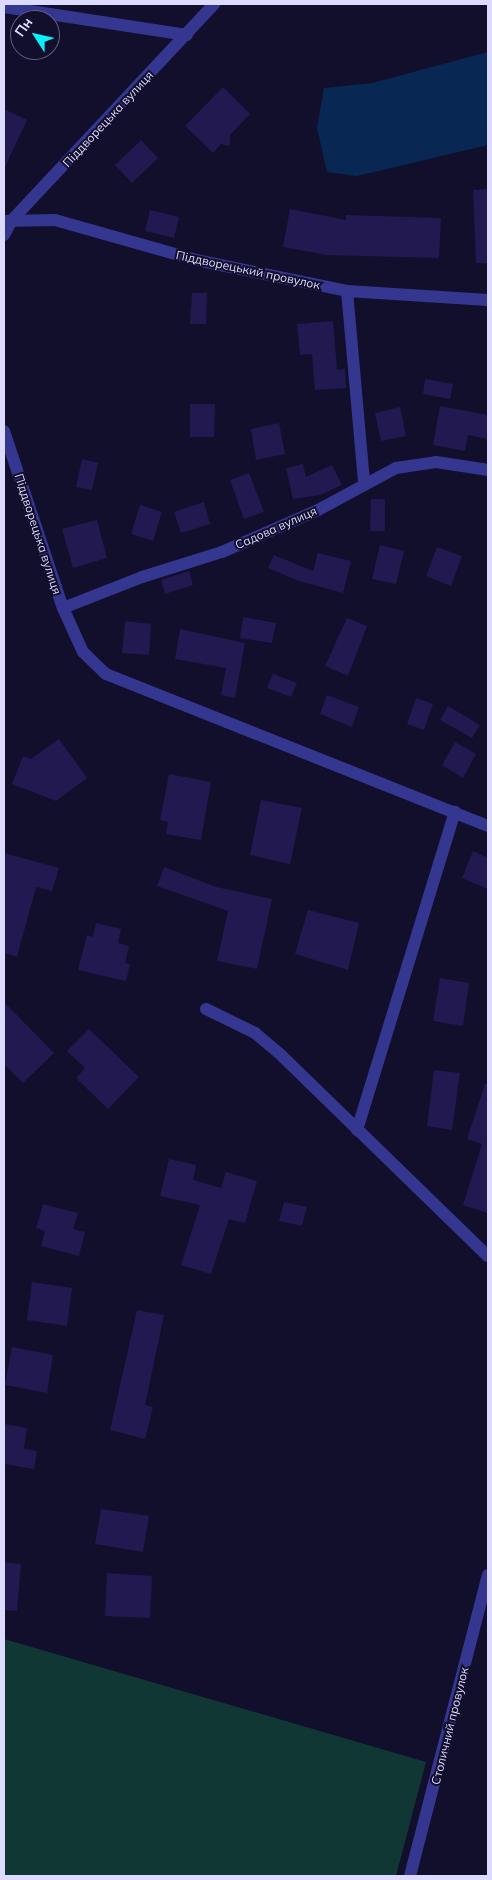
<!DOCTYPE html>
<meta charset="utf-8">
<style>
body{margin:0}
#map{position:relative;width:492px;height:1880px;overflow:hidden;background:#120f2d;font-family:Mulish,sans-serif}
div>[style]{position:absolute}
.green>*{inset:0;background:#113734}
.water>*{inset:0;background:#082753}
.building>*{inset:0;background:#21194f}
.minor>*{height:12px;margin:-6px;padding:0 6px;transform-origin:6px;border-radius:6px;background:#353690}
span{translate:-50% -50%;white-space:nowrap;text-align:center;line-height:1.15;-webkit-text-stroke:4px #120f2d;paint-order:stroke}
.street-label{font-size:12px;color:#dddaff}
.frame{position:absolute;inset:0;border:5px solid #dddaff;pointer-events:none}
.north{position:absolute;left:10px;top:10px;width:50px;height:50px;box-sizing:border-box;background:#120f2d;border:1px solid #636081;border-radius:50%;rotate:305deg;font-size:14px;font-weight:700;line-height:20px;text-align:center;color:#dddaff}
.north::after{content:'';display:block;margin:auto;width:18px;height:22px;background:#06f2ff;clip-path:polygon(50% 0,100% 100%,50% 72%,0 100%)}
</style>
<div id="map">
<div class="green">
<i style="clip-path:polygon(4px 1639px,426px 1762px,396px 1876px,4px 1876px)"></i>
</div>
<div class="water">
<i style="clip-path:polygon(488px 52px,488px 145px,357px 176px,327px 172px,317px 128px,324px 88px,372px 83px)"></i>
</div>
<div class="building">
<i style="clip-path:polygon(223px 87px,250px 114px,230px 135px,230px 146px,221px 144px,213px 153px,185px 126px)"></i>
<i style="clip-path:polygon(4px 109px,27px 120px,4px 169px)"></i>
<i style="clip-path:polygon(141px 140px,158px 158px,132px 183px,115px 165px)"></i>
<i style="clip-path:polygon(488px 189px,488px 263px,476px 263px,473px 190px)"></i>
<i style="clip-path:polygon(290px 209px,346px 220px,346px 215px,441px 218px,439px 258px,327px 255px,283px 247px)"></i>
<i style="clip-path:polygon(150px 210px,179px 217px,174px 238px,145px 231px)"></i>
<i style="clip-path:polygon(192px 293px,207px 293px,206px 324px,190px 324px)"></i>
<i style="clip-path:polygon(333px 321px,337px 370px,345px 369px,346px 388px,315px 390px,312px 354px,300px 355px,297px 324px)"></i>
<i style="clip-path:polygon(425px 379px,453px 384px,450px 399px,423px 394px)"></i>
<i style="clip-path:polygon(190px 404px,215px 404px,214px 437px,190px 437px)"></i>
<i style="clip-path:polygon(440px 406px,488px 415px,488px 439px,468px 435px,465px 451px,433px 445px)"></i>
<i style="clip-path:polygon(400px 407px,406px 436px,381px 441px,375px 413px)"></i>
<i style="clip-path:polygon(279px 423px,285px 454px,256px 460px,251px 429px)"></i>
<i style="clip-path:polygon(82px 459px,98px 463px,92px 490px,76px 487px)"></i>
<i style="clip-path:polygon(303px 464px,306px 477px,332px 465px,342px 485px,320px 495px,293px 499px,286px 468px)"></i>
<i style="clip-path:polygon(249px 473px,264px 512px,244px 519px,230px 480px)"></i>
<i style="clip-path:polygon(371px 499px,385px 499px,385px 531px,370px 531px)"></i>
<i style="clip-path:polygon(204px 502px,210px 524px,181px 533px,174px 512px)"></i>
<i style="clip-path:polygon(140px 505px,162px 512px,153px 541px,131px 534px)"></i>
<i style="clip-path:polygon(97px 520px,107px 558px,73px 568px,62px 529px)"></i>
<i style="clip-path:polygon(380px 545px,404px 551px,396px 584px,372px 579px)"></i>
<i style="clip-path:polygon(437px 547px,462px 556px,451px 586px,426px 576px)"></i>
<i style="clip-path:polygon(318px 553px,351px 561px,343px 593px,299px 581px,268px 568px,274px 555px,313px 571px)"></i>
<i style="clip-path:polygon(189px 571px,193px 585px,165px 594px,161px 580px)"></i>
<i style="clip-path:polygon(243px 617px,276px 623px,272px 643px,240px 638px)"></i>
<i style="clip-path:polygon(347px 618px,367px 626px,348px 676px,325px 666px)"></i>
<i style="clip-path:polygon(125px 621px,151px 624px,149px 655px,122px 653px)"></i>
<i style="clip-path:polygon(180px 629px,245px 643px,235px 698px,221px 695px,226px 668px,175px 659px)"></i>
<i style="clip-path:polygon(273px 674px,297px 683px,291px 697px,267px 688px)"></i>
<i style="clip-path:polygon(327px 695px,359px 707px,352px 727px,320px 714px)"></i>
<i style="clip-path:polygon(416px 698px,433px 704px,424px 730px,407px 724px)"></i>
<i style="clip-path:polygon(448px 706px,480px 725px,472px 738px,440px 720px)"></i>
<i style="clip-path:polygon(59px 739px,87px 778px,56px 801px,12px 784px,23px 756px,31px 759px)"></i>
<i style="clip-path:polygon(455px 742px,476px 754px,463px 778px,442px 765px)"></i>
<i style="clip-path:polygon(169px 774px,211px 782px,201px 840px,166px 834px,168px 822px,160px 820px)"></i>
<i style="clip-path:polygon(261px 800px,302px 808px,290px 864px,250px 855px)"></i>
<i style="clip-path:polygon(473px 851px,488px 858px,488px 889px,462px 878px)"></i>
<i style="clip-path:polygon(4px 853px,59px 868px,52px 891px,36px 887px,17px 957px,4px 953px)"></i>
<i style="clip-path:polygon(164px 867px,216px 887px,272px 899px,257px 969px,217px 961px,228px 911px,157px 886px)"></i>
<i style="clip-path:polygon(308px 910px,359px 923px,348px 970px,295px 954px)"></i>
<i style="clip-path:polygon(96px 923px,121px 929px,118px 943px,129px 946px,125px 963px,130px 964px,126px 981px,78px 970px,87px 935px,93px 937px)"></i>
<i style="clip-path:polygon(440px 978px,469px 983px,463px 1026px,433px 1021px)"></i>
<i style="clip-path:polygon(4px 1002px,54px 1053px,23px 1083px,4px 1064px)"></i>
<i style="clip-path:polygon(89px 1029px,139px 1077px,108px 1109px,76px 1078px,85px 1068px,67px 1051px)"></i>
<i style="clip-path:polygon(434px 1070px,460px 1073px,452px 1130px,427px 1126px)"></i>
<i style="clip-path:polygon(485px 1084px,488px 1084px,488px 1213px,463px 1205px,482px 1144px,467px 1139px)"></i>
<i style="clip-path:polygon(169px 1159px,196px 1165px,193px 1180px,221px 1188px,226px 1172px,257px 1181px,245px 1223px,229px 1219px,211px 1274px,181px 1265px,200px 1205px,160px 1196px)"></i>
<i style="clip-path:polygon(284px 1202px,307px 1207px,302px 1226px,279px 1221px)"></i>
<i style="clip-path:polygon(43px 1204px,78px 1213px,73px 1229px,85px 1232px,79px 1256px,41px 1246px,45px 1231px,36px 1228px)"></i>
<i style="clip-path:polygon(32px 1282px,72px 1288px,67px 1326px,27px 1320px)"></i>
<i style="clip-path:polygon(137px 1310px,164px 1315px,145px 1405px,153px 1407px,145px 1439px,110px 1430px)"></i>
<i style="clip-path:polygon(12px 1347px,53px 1355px,47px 1393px,5px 1385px)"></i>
<i style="clip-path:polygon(4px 1424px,27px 1428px,24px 1449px,37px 1451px,34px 1469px,4px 1464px)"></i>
<i style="clip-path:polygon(101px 1509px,149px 1516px,143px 1552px,95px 1544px)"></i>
<i style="clip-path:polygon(4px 1562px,21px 1564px,17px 1611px,4px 1610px)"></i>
<i style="clip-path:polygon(107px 1573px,152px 1576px,150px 1618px,105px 1616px)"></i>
</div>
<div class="minor">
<i style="left:4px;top:7px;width:185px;rotate:8.7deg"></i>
<i style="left:4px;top:221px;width:51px;rotate:-1.1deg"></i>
<i style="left:55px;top:220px;width:147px;rotate:15.8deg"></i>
<i style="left:196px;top:260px;width:154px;rotate:11.6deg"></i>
<i style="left:347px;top:291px;width:141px;rotate:3.7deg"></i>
<i style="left:4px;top:235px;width:17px;rotate:-62deg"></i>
<i style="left:12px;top:220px;width:296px;rotate:-46.9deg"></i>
<i style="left:347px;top:291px;width:193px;rotate:84.9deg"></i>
<i style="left:4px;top:431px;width:187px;rotate:71.6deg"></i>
<i style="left:63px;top:608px;width:48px;rotate:65.6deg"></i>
<i style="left:83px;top:652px;width:32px;rotate:44deg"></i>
<i style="left:106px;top:674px;width:411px;rotate:21.7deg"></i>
<i style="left:63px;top:608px;width:85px;rotate:-21.4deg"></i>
<i style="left:142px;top:577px;width:84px;rotate:-17.4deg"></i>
<i style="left:222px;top:552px;width:105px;rotate:-23.6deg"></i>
<i style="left:318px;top:510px;width:89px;rotate:-28.3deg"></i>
<i style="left:396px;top:468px;width:40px;rotate:-8.5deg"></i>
<i style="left:436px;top:462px;width:53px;rotate:8.7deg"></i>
<i style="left:206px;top:1009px;width:55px;rotate:26.1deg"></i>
<i style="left:255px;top:1033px;width:35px;rotate:40deg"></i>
<i style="left:282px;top:1056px;width:287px;rotate:44.2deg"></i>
<i style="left:357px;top:1130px;width:333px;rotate:-72.9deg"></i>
<i style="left:410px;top:1876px;width:311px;rotate:-75.5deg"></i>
</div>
<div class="street-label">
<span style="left:108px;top:119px;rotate:-47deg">Піддворецька вулиця</span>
<span style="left:248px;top:270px;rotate:12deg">Піддворецький провулок</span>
<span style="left:276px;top:528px;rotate:-24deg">Садова вулиця</span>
<span style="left:38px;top:534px;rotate:72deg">Піддворецька вулиця</span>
<span style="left:450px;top:1726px;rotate:-76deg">Столичний провулок</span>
</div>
<div class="frame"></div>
<div class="north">Пн</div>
</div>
